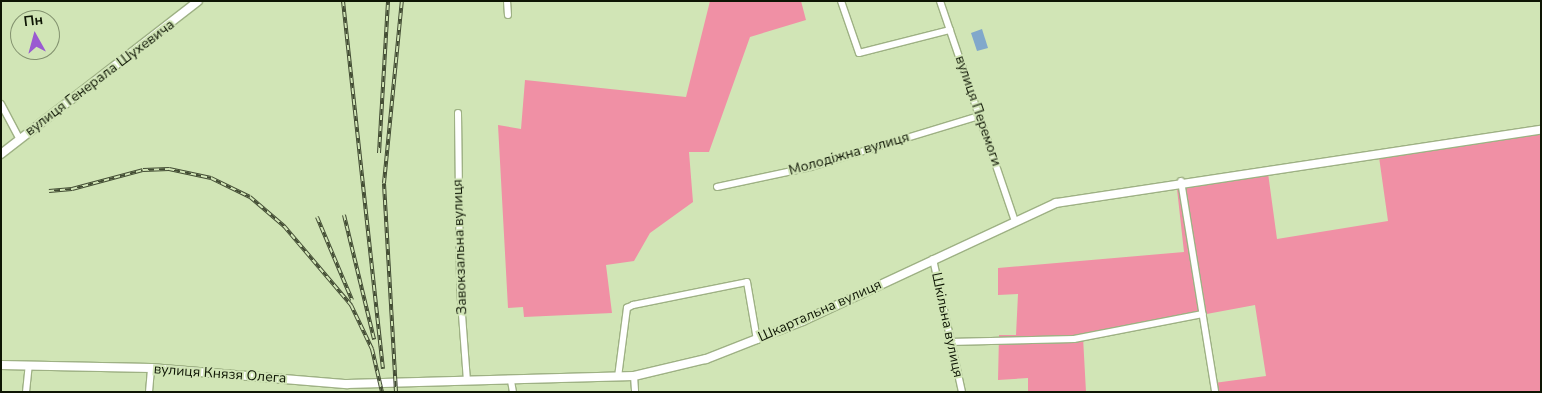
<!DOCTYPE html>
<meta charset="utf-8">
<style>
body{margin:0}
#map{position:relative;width:1542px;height:393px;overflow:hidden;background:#d1e5b6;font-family:"Nunito Sans",sans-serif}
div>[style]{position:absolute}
.green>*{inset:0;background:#f090a5}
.building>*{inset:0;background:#81a8cb}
.roads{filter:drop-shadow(1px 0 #9eb184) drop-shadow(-1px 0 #9eb184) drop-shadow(0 1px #9eb184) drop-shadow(0 -1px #9eb184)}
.minor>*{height:6px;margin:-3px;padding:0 3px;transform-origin:3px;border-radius:3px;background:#fff}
.tertiary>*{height:8px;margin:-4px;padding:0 4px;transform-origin:4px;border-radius:4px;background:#fff}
.rail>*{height:4px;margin-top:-2px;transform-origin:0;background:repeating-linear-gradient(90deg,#d1e5b6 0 5.5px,#424c33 0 11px);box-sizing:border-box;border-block:1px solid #424c33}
span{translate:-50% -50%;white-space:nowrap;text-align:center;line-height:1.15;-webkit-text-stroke:4px #d1e5b6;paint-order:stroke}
.street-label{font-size:14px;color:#0e1504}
.frame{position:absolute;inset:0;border:2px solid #0e1504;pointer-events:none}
.north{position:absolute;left:10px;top:10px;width:50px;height:50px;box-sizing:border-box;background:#d1e5b6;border:1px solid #83926f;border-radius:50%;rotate:353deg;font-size:14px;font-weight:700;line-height:20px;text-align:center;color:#0e1504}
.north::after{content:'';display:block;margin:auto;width:18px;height:22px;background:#9a5ad1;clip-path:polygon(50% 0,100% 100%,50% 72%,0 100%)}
</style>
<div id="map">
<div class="green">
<i style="clip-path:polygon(710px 1px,801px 1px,806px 20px,750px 37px,709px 152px,689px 152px,693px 202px,650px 233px,634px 261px,606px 265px,612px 313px,524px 317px,523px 307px,508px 308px,498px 125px,521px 129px,525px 80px,686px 97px)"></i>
<i style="clip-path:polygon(1541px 133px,1541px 392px,1215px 392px,1214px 383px,1266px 376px,1255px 305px,1083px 337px,1086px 392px,1028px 392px,1028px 378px,998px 380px,999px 335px,1016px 335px,1018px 294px,998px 295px,998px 268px,1184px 252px,1177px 189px,1268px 173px,1277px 239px,1388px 221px,1379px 157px)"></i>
</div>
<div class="building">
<i style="clip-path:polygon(982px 29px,988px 48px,977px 51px,971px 33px)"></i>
</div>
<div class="roads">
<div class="minor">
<i style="left:507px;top:1px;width:14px;rotate:86deg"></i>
<i style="left:841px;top:1px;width:55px;rotate:70.9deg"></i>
<i style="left:859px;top:53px;width:94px;rotate:-14.2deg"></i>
<i style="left:940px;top:1px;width:232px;rotate:71.2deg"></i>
<i style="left:1px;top:104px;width:38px;rotate:62deg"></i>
<i style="left:458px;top:113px;width:175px;rotate:89.3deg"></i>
<i style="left:460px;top:288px;width:93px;rotate:85.7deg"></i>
<i style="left:1181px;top:181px;width:214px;rotate:80.8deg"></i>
<i style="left:717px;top:187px;width:96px;rotate:-12deg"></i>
<i style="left:811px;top:167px;width:176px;rotate:-16.9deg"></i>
<i style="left:933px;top:259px;width:136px;rotate:77.7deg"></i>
<i style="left:949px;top:342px;width:125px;rotate:-1.4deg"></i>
<i style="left:1074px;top:339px;width:131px;rotate:-11deg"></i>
<i style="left:634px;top:376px;width:16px;rotate:86deg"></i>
<i style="left:618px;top:377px;width:70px;rotate:-82.6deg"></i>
<i style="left:627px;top:308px;width:7px;rotate:-27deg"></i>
<i style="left:633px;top:305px;width:116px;rotate:-11.4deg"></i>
<i style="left:747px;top:282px;width:59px;rotate:80.2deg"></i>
<i style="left:511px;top:381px;width:11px;rotate:80deg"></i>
<i style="left:26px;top:392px;width:27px;rotate:-84deg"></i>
<i style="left:149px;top:392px;width:24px;rotate:-85deg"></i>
</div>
<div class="tertiary">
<i style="left:1px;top:154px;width:249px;rotate:-37.8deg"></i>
<i style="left:1px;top:365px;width:150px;rotate:1.1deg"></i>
<i style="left:151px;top:368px;width:197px;rotate:4.7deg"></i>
<i style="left:347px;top:384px;width:287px;rotate:-1.6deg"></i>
<i style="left:634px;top:376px;width:74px;rotate:-13.3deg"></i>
<i style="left:706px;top:359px;width:104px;rotate:-21.4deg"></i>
<i style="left:803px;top:321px;width:279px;rotate:-25deg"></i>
<i style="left:1056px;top:203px;width:490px;rotate:-8.6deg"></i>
</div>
</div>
<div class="rail">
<i style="left:343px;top:1px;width:370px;rotate:83.8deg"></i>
<i style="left:379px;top:153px;width:152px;rotate:-86.6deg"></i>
<i style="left:49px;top:191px;width:23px;rotate:-5deg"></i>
<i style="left:72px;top:189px;width:73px;rotate:-15deg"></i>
<i style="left:143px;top:170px;width:26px;rotate:-2deg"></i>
<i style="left:169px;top:169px;width:43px;rotate:12.1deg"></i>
<i style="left:211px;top:178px;width:43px;rotate:26deg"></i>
<i style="left:250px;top:197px;width:45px;rotate:40.5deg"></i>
<i style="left:284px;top:226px;width:104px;rotate:49.7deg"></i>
<i style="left:351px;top:305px;width:49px;rotate:64.5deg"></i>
<i style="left:372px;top:349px;width:44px;rotate:76.9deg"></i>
<i style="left:344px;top:215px;width:128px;rotate:76.4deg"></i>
<i style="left:317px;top:217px;width:90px;rotate:67.1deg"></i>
<i style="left:396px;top:392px;width:209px;rotate:-93.3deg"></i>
<i style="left:384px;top:183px;width:183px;rotate:-84.4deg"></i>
</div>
<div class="street-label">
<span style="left:100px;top:78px;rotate:-37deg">вулиця Генерала Шухевича</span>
<span style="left:978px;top:111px;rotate:71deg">вулиця Перемоги</span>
<span style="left:849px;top:154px;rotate:-16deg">Молодіжна вулиця</span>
<span style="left:460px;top:247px;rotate:-92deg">Завокзальна вулиця</span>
<span style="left:820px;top:311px;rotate:-24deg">Шкартальна вулиця</span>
<span style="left:947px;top:325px;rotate:78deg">Шкільна вулиця</span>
<span style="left:220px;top:374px;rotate:4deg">вулиця Князя Олега</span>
</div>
<div class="frame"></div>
<div class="north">Пн</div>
</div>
